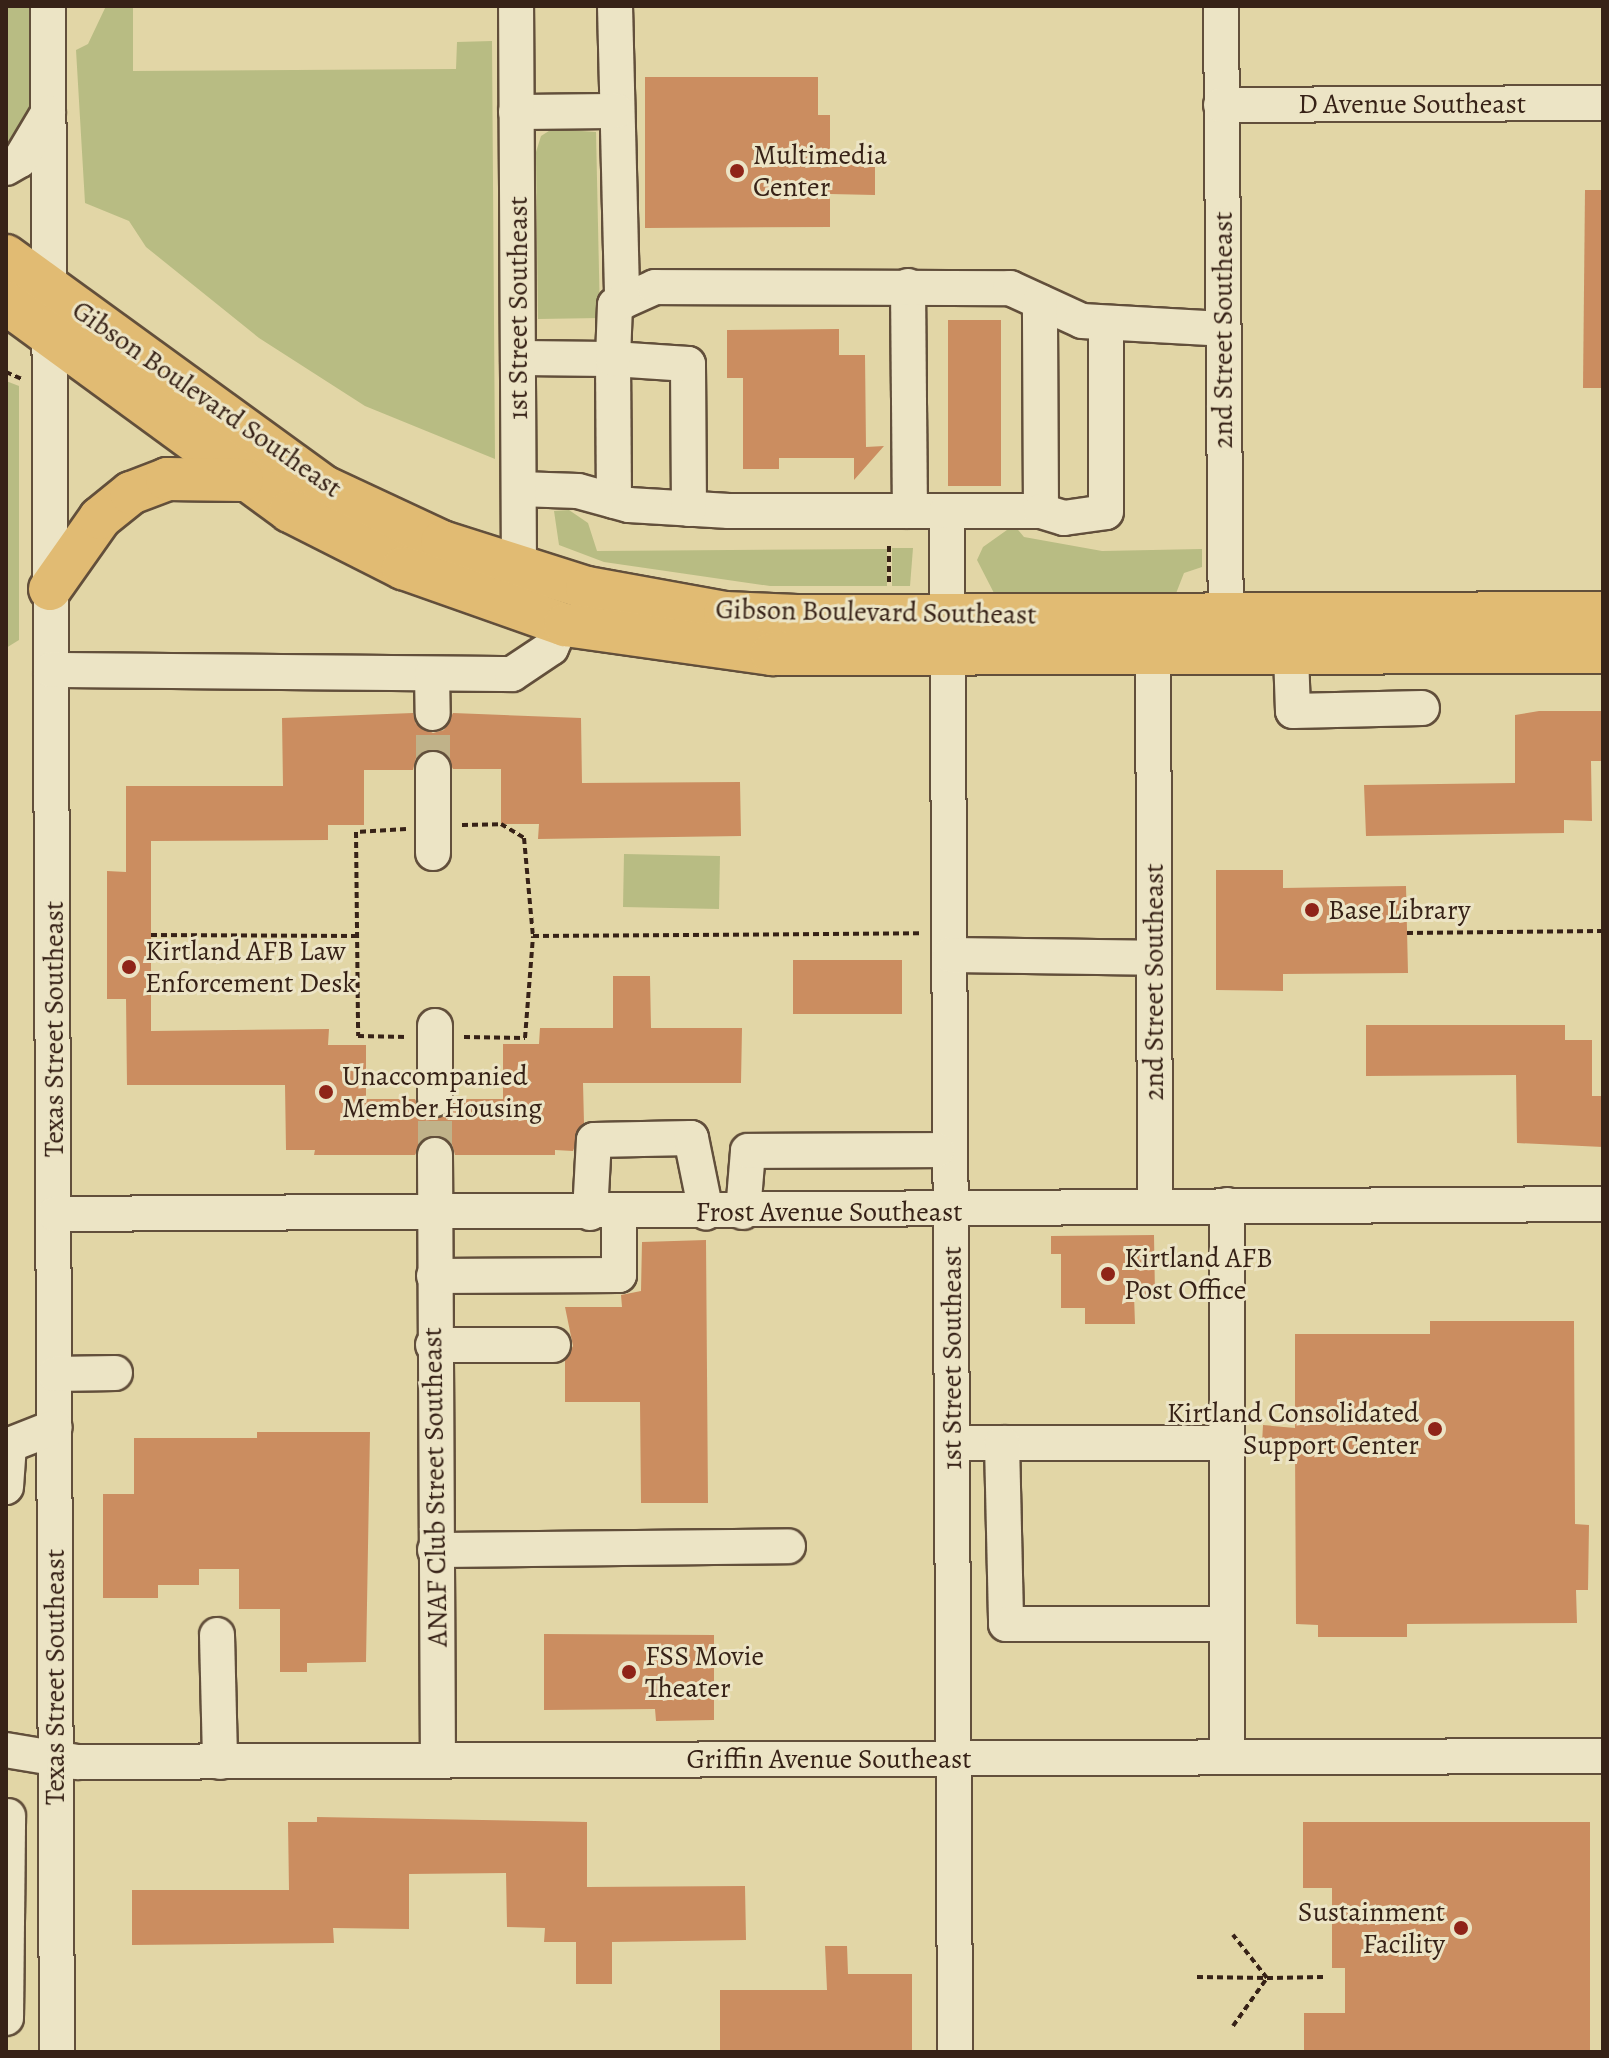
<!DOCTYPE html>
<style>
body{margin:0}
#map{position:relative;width:1609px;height:2058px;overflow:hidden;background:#e2d6a6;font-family:Alegreya,serif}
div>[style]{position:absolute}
.green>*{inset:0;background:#b8bc83}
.building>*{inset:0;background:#cb8d60}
.minor-tunnel>*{height:34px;margin-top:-17px;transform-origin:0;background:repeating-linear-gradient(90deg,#c0b289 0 34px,transparent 0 51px)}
.path>*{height:4px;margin-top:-2px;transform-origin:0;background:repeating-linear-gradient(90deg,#372217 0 6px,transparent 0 10px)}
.roads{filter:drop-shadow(2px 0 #624f3b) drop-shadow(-2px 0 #624f3b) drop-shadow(0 2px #624f3b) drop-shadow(0 -2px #624f3b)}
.minor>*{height:34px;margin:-17px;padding:0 17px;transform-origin:17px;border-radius:17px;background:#ece4c5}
.major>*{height:42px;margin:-21px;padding:0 21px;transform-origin:21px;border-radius:21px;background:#e1bb73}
.dots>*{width:22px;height:22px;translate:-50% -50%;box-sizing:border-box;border:4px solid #ece4c5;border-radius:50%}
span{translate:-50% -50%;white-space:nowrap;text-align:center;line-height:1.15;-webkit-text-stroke:6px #ece4c5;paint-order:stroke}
.street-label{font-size:28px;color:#372217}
.poi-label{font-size:28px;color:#372217}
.left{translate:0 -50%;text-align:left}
.right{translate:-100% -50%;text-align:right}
.frame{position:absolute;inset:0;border:8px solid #372217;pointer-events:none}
</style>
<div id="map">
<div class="green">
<i style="clip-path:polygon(6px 6px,36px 6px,34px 110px,6px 152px)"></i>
<i style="clip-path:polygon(106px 6px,133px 6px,133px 71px,456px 69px,457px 42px,492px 41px,495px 459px,365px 406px,259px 338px,146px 247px,129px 221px,85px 203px,76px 50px,88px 44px)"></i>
<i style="clip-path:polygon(552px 129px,596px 132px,600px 318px,538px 319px,536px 152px,541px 136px)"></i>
<i style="clip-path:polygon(6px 381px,19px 386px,19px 640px,6px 648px)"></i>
<i style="clip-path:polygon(569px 510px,588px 523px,597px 551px,887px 549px,887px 586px,770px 586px,604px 562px,559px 545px,554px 511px)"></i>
<i style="clip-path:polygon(1014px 525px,1024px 537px,1102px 551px,1202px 549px,1202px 567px,1184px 573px,1175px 596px,996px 597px,977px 560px,983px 547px)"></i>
<i style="clip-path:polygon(892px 548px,913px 548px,910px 586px,892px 586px)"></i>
<i style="clip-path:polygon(624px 854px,720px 856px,719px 909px,623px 907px)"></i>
</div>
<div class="building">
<i style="clip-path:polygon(645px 77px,818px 77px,818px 115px,830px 115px,830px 162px,875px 163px,875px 195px,830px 194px,830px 227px,645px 228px)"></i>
<i style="clip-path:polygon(1585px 190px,1603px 190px,1603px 388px,1583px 388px)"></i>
<i style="clip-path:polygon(948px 320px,1001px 320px,1001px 486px,948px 486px)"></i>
<i style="clip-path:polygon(839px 329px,839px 355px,865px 355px,866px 447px,884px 446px,854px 480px,854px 458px,779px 458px,779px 469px,743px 469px,743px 378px,727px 378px,727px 330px)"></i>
<i style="clip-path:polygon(1539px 711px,1603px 711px,1603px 761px,1591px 761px,1592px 821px,1564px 820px,1564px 833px,1366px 836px,1364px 785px,1515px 783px,1515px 715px)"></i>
<i style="clip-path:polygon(413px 713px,416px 724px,433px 733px,444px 730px,453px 713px,581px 718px,582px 783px,740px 782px,741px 836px,538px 839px,539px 824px,501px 824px,501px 769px,453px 769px,444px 752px,432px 749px,416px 758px,413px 770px,364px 770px,364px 825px,328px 825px,328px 840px,151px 841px,151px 1031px,329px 1029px,328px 1045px,366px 1045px,366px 1099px,415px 1099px,424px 1116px,436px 1119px,452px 1110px,455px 1099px,503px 1099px,503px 1044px,539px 1044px,540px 1028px,613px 1028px,613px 976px,650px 976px,651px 1028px,742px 1028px,741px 1083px,583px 1083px,584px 1123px,573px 1151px,555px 1150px,555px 1155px,455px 1155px,452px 1144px,436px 1135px,424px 1138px,415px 1155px,314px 1155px,315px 1150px,286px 1150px,285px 1085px,127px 1085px,126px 999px,107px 999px,107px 871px,126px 872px,126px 786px,283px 786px,282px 718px)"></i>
<i style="clip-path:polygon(1216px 870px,1283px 870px,1283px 888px,1406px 886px,1408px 973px,1283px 974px,1283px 991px,1216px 990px)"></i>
<i style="clip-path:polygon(793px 960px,902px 960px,902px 1014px,793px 1014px)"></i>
<i style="clip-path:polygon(1366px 1025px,1565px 1025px,1565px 1040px,1592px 1040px,1592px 1096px,1603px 1096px,1603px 1147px,1517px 1143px,1516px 1075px,1366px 1076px)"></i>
<i style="clip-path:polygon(1154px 1235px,1155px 1295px,1134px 1295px,1135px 1324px,1085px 1324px,1085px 1308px,1061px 1308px,1061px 1254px,1051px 1254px,1051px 1236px)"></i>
<i style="clip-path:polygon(706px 1240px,708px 1503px,641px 1503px,640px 1402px,565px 1402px,565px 1360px,573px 1346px,565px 1307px,622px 1307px,621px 1295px,641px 1291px,642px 1242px)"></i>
<i style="clip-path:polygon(1430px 1321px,1574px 1321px,1575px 1524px,1589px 1525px,1588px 1590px,1576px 1590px,1577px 1623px,1407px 1624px,1407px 1637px,1318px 1637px,1318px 1625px,1296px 1624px,1295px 1446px,1262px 1443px,1263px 1425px,1295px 1428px,1295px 1334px,1430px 1334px)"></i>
<i style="clip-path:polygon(257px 1432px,370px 1432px,366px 1662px,307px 1663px,307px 1672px,280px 1672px,280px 1609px,239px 1609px,239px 1569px,199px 1569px,199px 1585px,158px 1585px,158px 1598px,103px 1598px,103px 1494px,134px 1494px,134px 1438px,257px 1438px)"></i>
<i style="clip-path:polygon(544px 1634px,714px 1635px,714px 1720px,656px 1721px,655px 1709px,544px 1710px)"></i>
<i style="clip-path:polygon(317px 1817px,587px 1822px,587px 1887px,745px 1886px,746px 1940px,612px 1942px,612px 1984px,576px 1984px,576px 1942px,544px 1942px,545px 1928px,507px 1927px,506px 1873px,409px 1874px,409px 1929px,333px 1928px,334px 1943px,132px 1945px,132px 1890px,289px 1890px,288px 1822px,317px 1822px)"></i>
<i style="clip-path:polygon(1303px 1822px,1590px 1822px,1590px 2052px,1304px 2052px,1304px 2013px,1345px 2013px,1345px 1968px,1332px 1968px,1332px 1888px,1303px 1888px)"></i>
<i style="clip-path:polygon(825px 1946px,847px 1946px,848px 1974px,912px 1974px,912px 2052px,720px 2052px,720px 1990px,827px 1990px)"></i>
</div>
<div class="minor-tunnel">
<i style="left:433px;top:769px;width:56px;rotate:-90deg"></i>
<i style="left:435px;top:1155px;width:56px;rotate:-90deg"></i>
</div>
<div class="path">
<i style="left:6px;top:372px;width:17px;rotate:24deg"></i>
<i style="left:889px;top:546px;width:37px;rotate:90deg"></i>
<i style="left:462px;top:825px;width:39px;rotate:-1deg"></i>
<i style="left:501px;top:824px;width:27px;rotate:31deg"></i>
<i style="left:524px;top:838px;width:98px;rotate:84.8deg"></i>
<i style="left:406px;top:829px;width:50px;rotate:176.6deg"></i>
<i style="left:356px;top:832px;width:204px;rotate:89.4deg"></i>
<i style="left:358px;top:1036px;width:49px;rotate:1.2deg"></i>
<i style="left:1407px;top:933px;width:196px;rotate:-0.6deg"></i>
<i style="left:151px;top:935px;width:206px;rotate:0.3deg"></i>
<i style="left:464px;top:1037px;width:61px;rotate:0.9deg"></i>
<i style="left:525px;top:1038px;width:102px;rotate:-85.5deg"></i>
<i style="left:533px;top:936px;width:387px;rotate:-0.4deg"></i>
<i style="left:1197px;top:1977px;width:70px;rotate:0.8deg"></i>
<i style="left:1267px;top:1978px;width:55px;rotate:-128.3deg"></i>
<i style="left:1233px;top:2026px;width:59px;rotate:-54.7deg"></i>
<i style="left:1267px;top:1978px;width:56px;rotate:-1deg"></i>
</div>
<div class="roads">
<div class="minor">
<i style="left:48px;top:6px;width:2046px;rotate:89.75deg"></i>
<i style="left:615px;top:6px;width:296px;rotate:88.6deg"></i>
<i style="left:1221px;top:6px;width:632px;rotate:89.55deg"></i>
<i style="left:1221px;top:105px;width:382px;rotate:-0.3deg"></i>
<i style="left:516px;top:112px;width:100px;rotate:-0.6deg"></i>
<i style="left:6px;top:168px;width:16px;rotate:-30deg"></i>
<i style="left:20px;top:160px;width:55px;rotate:-59.2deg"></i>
<i style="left:908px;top:286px;width:225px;rotate:89.5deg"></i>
<i style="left:518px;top:358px;width:95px;rotate:0.6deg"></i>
<i style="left:613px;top:359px;width:142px;rotate:89.6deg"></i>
<i style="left:519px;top:489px;width:59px;rotate:1.9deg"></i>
<i style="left:578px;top:491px;width:53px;rotate:15.4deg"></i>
<i style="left:629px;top:505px;width:100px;rotate:3.4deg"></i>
<i style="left:729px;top:511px;width:218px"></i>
<i style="left:947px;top:511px;width:1541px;rotate:89.7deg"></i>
<i style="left:689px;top:509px;width:145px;rotate:-90.4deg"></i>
<i style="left:688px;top:364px;width:75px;rotate:-176.2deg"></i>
<i style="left:613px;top:359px;width:54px;rotate:-87.9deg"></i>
<i style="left:615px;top:305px;width:44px;rotate:-24.2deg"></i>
<i style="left:655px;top:287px;width:355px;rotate:0.2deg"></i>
<i style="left:1010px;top:288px;width:79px;rotate:24.6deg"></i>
<i style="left:1082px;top:321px;width:141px;rotate:3.2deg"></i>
<i style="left:947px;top:511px;width:94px"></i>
<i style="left:1041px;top:511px;width:209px;rotate:-90.3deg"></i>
<i style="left:1041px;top:511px;width:24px;rotate:17deg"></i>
<i style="left:1064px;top:518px;width:42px;rotate:-8.1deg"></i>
<i style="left:1106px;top:512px;width:188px;rotate:-90deg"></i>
<i style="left:514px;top:588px;width:19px;rotate:-74deg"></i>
<i style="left:519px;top:570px;width:564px;rotate:-90.3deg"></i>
<i style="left:1153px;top:627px;width:579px;rotate:89.8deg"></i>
<i style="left:1291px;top:654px;width:57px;rotate:88deg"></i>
<i style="left:1293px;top:711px;width:129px;rotate:-1.3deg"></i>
<i style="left:51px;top:670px;width:461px;rotate:0.5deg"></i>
<i style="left:512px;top:674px;width:47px;rotate:-33.7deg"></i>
<i style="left:551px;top:648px;width:27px;rotate:-66deg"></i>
<i style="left:432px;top:674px;width:39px;rotate:89deg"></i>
<i style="left:433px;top:769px;width:84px;rotate:90deg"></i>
<i style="left:950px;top:955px;width:204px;rotate:0.8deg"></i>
<i style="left:435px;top:1099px;width:73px;rotate:-90deg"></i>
<i style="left:435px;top:1155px;width:606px;rotate:89.72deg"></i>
<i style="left:1227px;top:1205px;width:552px;rotate:90deg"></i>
<i style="left:743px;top:1212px;width:61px;rotate:-85.3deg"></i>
<i style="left:748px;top:1151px;width:189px;rotate:-0.3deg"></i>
<i style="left:590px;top:1213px;width:73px;rotate:-86.9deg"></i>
<i style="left:594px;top:1140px;width:97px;rotate:-1.2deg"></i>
<i style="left:691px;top:1138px;width:76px;rotate:78.5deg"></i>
<i style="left:55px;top:1214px;width:1548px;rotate:-0.37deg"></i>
<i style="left:434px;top:1276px;width:185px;rotate:-0.3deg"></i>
<i style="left:619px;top:1275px;width:63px;rotate:-90deg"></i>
<i style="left:433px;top:1345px;width:120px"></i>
<i style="left:55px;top:1374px;width:60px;rotate:-1deg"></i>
<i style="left:952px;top:1443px;width:274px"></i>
<i style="left:1002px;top:1443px;width:181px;rotate:88.7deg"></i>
<i style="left:1006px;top:1624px;width:220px"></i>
<i style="left:6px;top:1487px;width:42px;rotate:-85.9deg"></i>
<i style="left:9px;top:1445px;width:49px;rotate:-21.4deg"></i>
<i style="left:435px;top:1550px;width:353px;rotate:-0.6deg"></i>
<i style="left:217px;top:1635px;width:127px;rotate:88.6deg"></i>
<i style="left:6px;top:1750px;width:72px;rotate:9.6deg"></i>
<i style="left:77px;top:1762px;width:1526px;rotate:-0.23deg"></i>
<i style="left:6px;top:2018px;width:202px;rotate:-89.4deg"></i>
</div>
<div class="major">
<i style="left:6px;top:256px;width:393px;rotate:36deg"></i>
<i style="left:324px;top:487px;width:130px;rotate:25deg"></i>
<i style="left:442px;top:542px;width:152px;rotate:17.6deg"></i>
<i style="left:587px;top:588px;width:140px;rotate:10.3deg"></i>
<i style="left:725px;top:613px;width:72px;rotate:2.4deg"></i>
<i style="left:797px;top:616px;width:806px;rotate:-0.21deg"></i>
<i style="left:6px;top:303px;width:352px;rotate:36.2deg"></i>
<i style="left:290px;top:511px;width:127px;rotate:26.8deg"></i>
<i style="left:403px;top:568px;width:172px;rotate:19.4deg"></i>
<i style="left:565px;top:625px;width:209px;rotate:8deg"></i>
<i style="left:772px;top:654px;width:831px;rotate:-0.14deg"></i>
<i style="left:50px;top:589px;width:87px;rotate:-54.8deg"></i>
<i style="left:100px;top:518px;width:40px;rotate:-39deg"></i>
<i style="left:131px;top:493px;width:39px;rotate:-21deg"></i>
<i style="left:167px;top:479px;width:75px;rotate:0.8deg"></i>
</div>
</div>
<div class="dots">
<i style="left:737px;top:171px;background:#8f2418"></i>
<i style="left:1312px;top:910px;background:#8f2418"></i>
<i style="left:129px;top:967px;background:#8f2418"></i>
<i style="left:326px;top:1092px;background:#8f2418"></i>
<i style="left:1108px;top:1274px;background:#8f2418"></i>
<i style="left:1435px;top:1429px;background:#8f2418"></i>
<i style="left:629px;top:1672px;background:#8f2418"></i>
<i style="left:1461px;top:1928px;background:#8f2418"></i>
</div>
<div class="street-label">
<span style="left:1412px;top:104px">D Avenue Southeast</span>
<span style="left:518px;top:308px;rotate:-90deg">1st Street Southeast</span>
<span style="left:1223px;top:330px;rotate:-90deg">2nd Street Southeast</span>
<span style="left:207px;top:399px;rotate:35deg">Gibson Boulevard Southeast</span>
<span style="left:876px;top:612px;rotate:1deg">Gibson Boulevard Southeast</span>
<span style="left:1154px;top:982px;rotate:-90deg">2nd Street Southeast</span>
<span style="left:54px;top:1029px;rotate:-90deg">Texas Street Southeast</span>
<span style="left:829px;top:1212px">Frost Avenue Southeast</span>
<span style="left:952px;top:1358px;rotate:-90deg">1st Street Southeast</span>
<span style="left:435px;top:1487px;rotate:-91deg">ANAF Club Street Southeast</span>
<span style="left:55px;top:1677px;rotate:-90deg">Texas Street Southeast</span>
<span style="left:829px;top:1759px">Griffin Avenue Southeast</span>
</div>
<div class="poi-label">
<span class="left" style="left:753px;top:171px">Multimedia<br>Center</span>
<span class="left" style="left:1328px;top:910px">Base Library</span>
<span class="left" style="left:145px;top:967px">Kirtland AFB Law<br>Enforcement Desk</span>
<span class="left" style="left:342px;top:1092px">Unaccompanied<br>Member Housing</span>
<span class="left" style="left:1124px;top:1274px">Kirtland AFB<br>Post Office</span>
<span class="right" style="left:1419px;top:1429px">Kirtland Consolidated<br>Support Center</span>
<span class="left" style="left:645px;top:1672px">FSS Movie<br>Theater</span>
<span class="right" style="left:1445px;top:1928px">Sustainment<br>Facility</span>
</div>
<div class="frame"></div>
</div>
